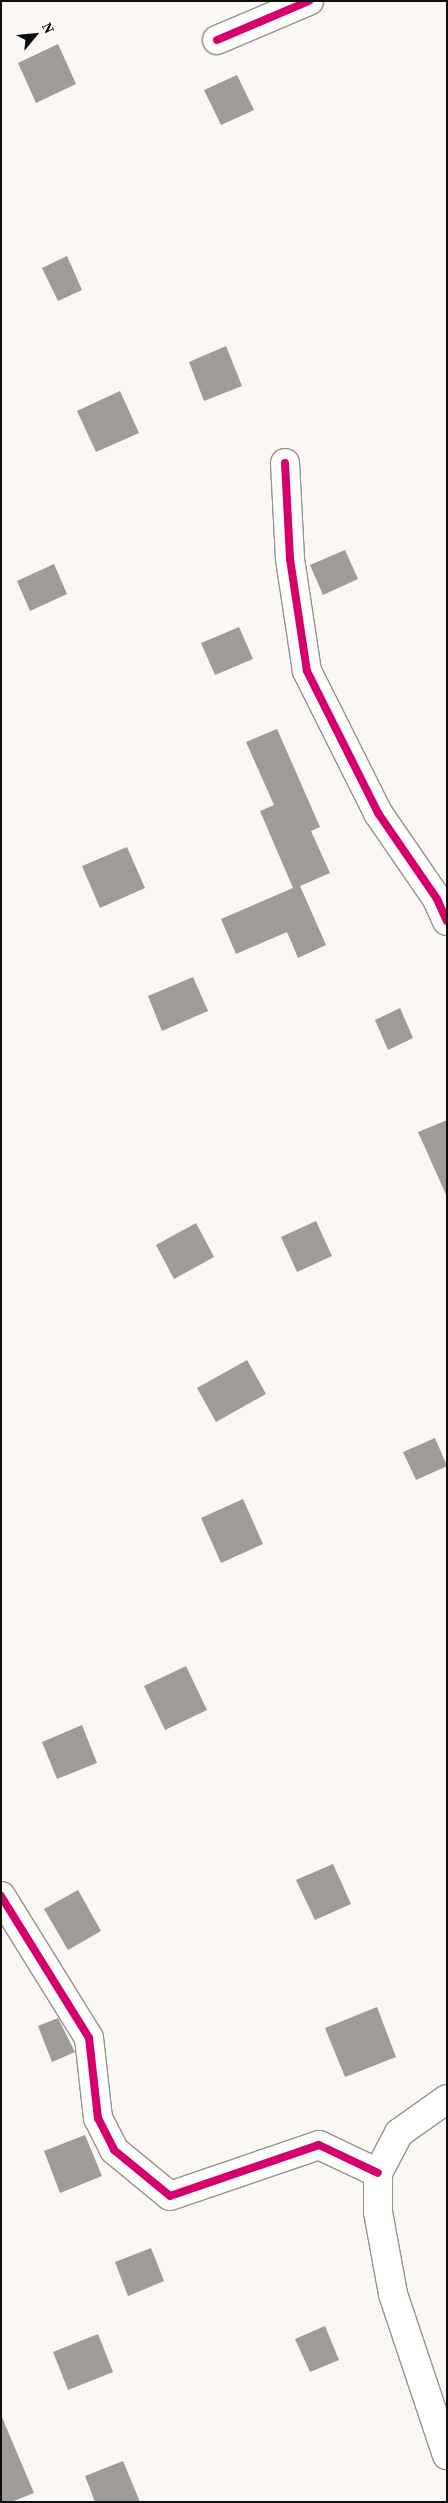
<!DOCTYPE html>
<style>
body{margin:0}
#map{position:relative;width:448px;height:2503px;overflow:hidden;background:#faf7f4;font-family:"Source Serif 4",serif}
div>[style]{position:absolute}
.building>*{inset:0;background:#9e9b99}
.roads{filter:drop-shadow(1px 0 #949392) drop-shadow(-1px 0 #949392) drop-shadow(0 1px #949392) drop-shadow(0 -1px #949392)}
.minor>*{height:28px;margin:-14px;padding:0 14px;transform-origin:14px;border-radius:14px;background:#fefefd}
.cycleway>*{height:8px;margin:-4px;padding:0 4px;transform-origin:4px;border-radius:4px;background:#d6006c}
span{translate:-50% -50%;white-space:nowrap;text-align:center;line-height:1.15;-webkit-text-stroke:5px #fff;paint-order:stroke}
.frame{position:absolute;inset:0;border:2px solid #0e0e0e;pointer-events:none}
.north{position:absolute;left:10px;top:10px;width:50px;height:50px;-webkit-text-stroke:4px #fff;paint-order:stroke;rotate:62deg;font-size:14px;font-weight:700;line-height:20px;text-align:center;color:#0e0e0e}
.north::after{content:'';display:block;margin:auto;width:18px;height:22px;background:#0e0e0e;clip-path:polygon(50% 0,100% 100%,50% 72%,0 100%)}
</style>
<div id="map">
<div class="building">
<i style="clip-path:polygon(58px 44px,76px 84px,36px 103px,18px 63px)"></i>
<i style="clip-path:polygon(237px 75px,254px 110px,221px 125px,204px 90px)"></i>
<i style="clip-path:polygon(67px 256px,82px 290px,58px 301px,42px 268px)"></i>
<i style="clip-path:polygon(226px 346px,242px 386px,204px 401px,189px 362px)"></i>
<i style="clip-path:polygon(120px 391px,139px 433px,96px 452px,77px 411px)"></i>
<i style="clip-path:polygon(345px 550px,358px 579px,323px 595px,310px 565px)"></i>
<i style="clip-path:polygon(54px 564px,67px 594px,30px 611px,17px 581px)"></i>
<i style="clip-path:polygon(239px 627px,253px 659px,215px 675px,201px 643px)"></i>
<i style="clip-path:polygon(277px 729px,320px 827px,311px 831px,330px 873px,300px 886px,326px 945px,298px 958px,287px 932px,236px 954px,221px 919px,293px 888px,260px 811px,274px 805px,246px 742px)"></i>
<i style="clip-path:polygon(127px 847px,145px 888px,100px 908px,82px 866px)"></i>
<i style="clip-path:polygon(193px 977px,208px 1011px,162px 1031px,148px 996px)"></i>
<i style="clip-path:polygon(400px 1008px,413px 1038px,388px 1050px,375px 1020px)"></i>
<i style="clip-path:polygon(447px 1120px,447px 1197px,418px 1132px)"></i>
<i style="clip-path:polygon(316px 1221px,332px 1256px,297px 1272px,281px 1237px)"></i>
<i style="clip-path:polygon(196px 1223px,214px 1257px,174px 1279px,156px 1245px)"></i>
<i style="clip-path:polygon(247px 1360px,266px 1394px,216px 1422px,197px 1388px)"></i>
<i style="clip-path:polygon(435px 1438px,447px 1466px,416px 1480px,403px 1452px)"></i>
<i style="clip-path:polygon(243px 1499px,263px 1544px,221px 1563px,201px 1518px)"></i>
<i style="clip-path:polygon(186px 1666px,207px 1710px,165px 1730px,144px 1686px)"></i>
<i style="clip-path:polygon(82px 1725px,97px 1763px,57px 1779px,42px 1742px)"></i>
<i style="clip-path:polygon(333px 1864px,351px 1904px,315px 1920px,296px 1880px)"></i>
<i style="clip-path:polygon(78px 1890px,101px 1931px,68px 1950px,44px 1909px)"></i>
<i style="clip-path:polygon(377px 2007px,396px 2057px,345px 2077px,325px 2028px)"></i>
<i style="clip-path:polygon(58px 2018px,75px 2052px,52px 2062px,38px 2026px)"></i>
<i style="clip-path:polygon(85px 2135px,102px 2176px,60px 2193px,44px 2151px)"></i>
<i style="clip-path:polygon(151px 2248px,164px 2281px,128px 2296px,115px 2262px)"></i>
<i style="clip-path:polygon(325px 2326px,339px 2360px,310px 2372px,295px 2339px)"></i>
<i style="clip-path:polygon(98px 2334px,113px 2372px,68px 2390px,53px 2352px)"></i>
<i style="clip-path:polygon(1px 2415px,34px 2493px,11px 2502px,1px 2502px)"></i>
<i style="clip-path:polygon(123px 2461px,140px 2502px,95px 2502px,85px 2476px)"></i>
</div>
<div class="roads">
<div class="minor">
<i style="left:217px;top:40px;width:100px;rotate:-23deg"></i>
<i style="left:285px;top:463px;width:96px;rotate:87deg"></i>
<i style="left:290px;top:559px;width:113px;rotate:81.4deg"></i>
<i style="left:307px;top:671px;width:159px;rotate:63.4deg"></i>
<i style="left:378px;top:813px;width:104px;rotate:55.5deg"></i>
<i style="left:437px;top:899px;width:24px;rotate:66deg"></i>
<i style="left:1px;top:1896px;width:167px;rotate:58.2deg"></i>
<i style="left:89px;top:2038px;width:81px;rotate:83.6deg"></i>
<i style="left:98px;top:2118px;width:36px;rotate:63deg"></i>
<i style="left:114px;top:2150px;width:72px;rotate:39.4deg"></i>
<i style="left:170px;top:2196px;width:157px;rotate:-18.9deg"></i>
<i style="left:319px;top:2145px;width:65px;rotate:25.4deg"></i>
<i style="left:447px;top:2099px;width:59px;rotate:144.7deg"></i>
<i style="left:399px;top:2133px;width:45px;rotate:117.7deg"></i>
<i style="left:378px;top:2173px;width:39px;rotate:90deg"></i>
<i style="left:378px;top:2212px;width:83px;rotate:79.6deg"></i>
<i style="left:393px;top:2294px;width:170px;rotate:71.5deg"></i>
</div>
</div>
<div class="cycleway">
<i style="left:217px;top:40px;width:100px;rotate:-23deg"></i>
<i style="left:285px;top:463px;width:96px;rotate:87deg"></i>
<i style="left:290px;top:559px;width:113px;rotate:81.4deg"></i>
<i style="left:307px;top:671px;width:159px;rotate:63.4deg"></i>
<i style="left:378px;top:813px;width:104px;rotate:55.5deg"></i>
<i style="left:437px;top:899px;width:24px;rotate:66deg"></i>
<i style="left:1px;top:1896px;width:167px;rotate:58.2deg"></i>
<i style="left:89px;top:2038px;width:81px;rotate:83.6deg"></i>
<i style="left:98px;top:2118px;width:36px;rotate:63deg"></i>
<i style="left:114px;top:2150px;width:72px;rotate:39.4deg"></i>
<i style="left:170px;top:2196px;width:157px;rotate:-18.9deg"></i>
<i style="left:319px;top:2145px;width:65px;rotate:25.4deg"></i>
</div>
<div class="frame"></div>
<div class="north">N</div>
</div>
